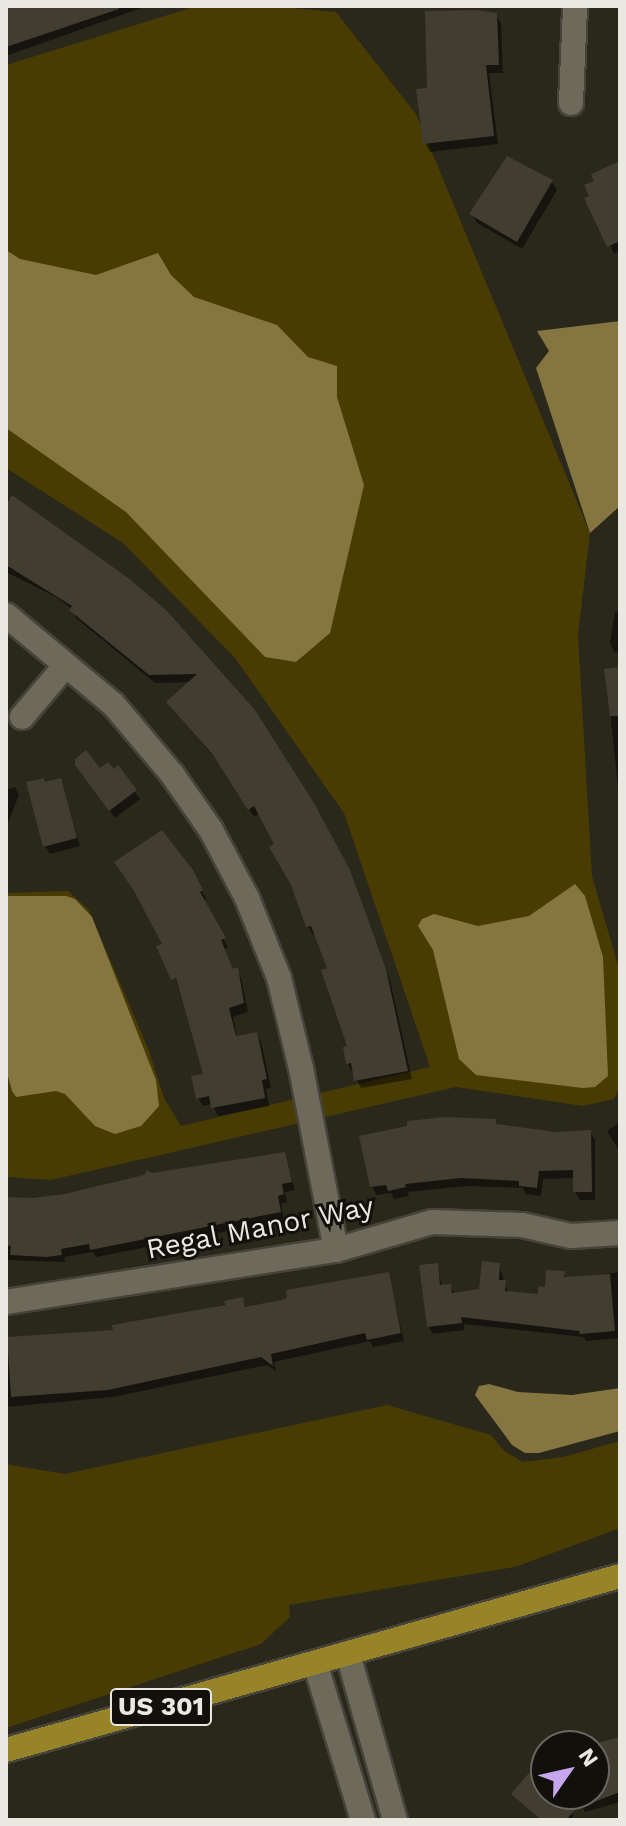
<!DOCTYPE html>
<style>
body{margin:0}
#map{position:relative;width:626px;height:1826px;overflow:hidden;background:#2a271b;font-family:"Work Sans",sans-serif}
div>[style]{position:absolute}
.green>*{inset:0;background:#493c03}
.water>*{inset:0;background:#847541}
.shadow>*{inset:0;background:#0007}
.building>*{inset:0;background:#413d31}
.roads{filter:drop-shadow(2px 0 #46433a) drop-shadow(-2px 0 #46433a) drop-shadow(0 2px #46433a) drop-shadow(0 -2px #46433a)}
.minor>*{height:24px;margin:-12px;padding:0 12px;transform-origin:12px;border-radius:12px;background:#6d6a5c}
.major>*{height:24px;margin:-12px;padding:0 12px;transform-origin:12px;border-radius:12px;background:#978428}
span{translate:-50% -50%;white-space:nowrap;text-align:center;line-height:1.15;-webkit-text-stroke:6px #11100a;paint-order:stroke}
.shield-label span{padding:2px 6px;background:#11100a;border:2px solid;border-radius:6px;-webkit-text-stroke-width:0}
.shield-label{font-size:26px;color:#eae8e0;font-weight:700}
.street-label{font-size:28px;color:#eae8e0}
.frame{position:absolute;inset:0;border:8px solid #eae8e0;pointer-events:none}
.north{position:absolute;left:530px;top:1730px;width:80px;height:80px;box-sizing:border-box;background:#11100a;border:2px solid #686660;border-radius:50%;rotate:56deg;font-size:22px;font-weight:700;line-height:32px;text-align:center;color:#eae8e0}
.north::after{content:'';display:block;margin:auto;width:28px;height:36px;background:#c7a6f0;clip-path:polygon(50% 0,100% 100%,50% 72%,0 100%)}
</style>
<div id="map">
<div class="green">
<i style="clip-path:polygon(197px 6px,268px 6px,336px 12px,416px 114px,590px 533px,578px 635px,592px 876px,620px 972px,620px 1085px,614px 1099px,583px 1106px,456px 1087px,51px 1180px,6px 1177px,6px 893px,68px 891px,89px 910px,149px 1051px,164px 1098px,181px 1126px,430px 1067px,344px 813px,235px 658px,123px 543px,6px 468px,6px 65px)"></i>
<i style="clip-path:polygon(387px 1405px,491px 1435px,504px 1451px,523px 1462px,563px 1457px,620px 1441px,620px 1528px,515px 1567px,289px 1605px,290px 1617px,261px 1644px,6px 1728px,6px 1464px,65px 1474px)"></i>
</div>
<div class="water">
<i style="clip-path:polygon(6px 250px,20px 259px,96px 275px,158px 253px,171px 275px,194px 297px,277px 325px,308px 357px,337px 366px,337px 397px,364px 485px,330px 633px,296px 662px,265px 657px,126px 512px,6px 428px)"></i>
<i style="clip-path:polygon(620px 321px,620px 506px,590px 533px,536px 368px,549px 351px,537px 331px)"></i>
<i style="clip-path:polygon(575px 884px,585px 896px,603px 957px,608px 1076px,595px 1087px,583px 1088px,476px 1075px,459px 1059px,433px 950px,418px 926px,422px 919px,434px 914px,478px 926px,529px 916px)"></i>
<i style="clip-path:polygon(6px 896px,66px 896px,75px 899px,92px 917px,156px 1080px,159px 1106px,141px 1126px,115px 1134px,95px 1126px,65px 1094px,56px 1091px,16px 1097px,12px 1091px,6px 1069px)"></i>
<i style="clip-path:polygon(489px 1384px,518px 1392px,572px 1395px,620px 1388px,620px 1431px,539px 1453px,525px 1453px,512px 1445px,475px 1395px,479px 1386px)"></i>
</div>
<div class="shadow">
<i style="clip-path:polygon(6px 6px,147px 6px,6px 56px)"></i>
<i style="clip-path:polygon(496px 15px,501px 23px,503px 73px,489px 73px,498px 144px,430px 152px,425px 143px,429px 90px)"></i>
<i style="clip-path:polygon(620px 162px,620px 251px,614px 254px,592px 197px,596px 182px)"></i>
<i style="clip-path:polygon(552px 182px,557px 190px,522px 249px,477px 223px,472px 214px)"></i>
<i style="clip-path:polygon(6px 498px,130px 581px,190px 637px,253px 711px,353px 881px,390px 980px,412px 1079px,361px 1088px,348px 1064px,350px 1048px,329px 969px,316px 934px,313px 935px,308px 926px,276px 845px,260px 813px,254px 817px,220px 764px,174px 711px,191px 682px,155px 683px,76px 618px,72px 609px,56px 597px,6px 572px)"></i>
<i style="clip-path:polygon(615px 611px,620px 612px,620px 653px,614px 652px,610px 643px)"></i>
<i style="clip-path:polygon(620px 669px,620px 808px,606px 670px)"></i>
<i style="clip-path:polygon(86px 753px,99px 771px,118px 768px,140px 799px,115px 818px,74px 762px)"></i>
<i style="clip-path:polygon(60px 780px,80px 846px,50px 854px,45px 846px)"></i>
<i style="clip-path:polygon(15px 787px,19px 795px,6px 828px,6px 790px)"></i>
<i style="clip-path:polygon(196px 881px,206px 899px,203px 901px,228px 947px,224px 949px,234px 971px,237px 970px,241px 978px,248px 1012px,233px 1017px,237px 1038px,256px 1034px,261px 1042px,271px 1088px,266px 1089px,269px 1106px,218px 1116px,212px 1104px,203px 1106px,198px 1098px,206px 1076px,165px 945px)"></i>
<i style="clip-path:polygon(495px 1121px,498px 1126px,556px 1134px,590px 1132px,595px 1140px,595px 1200px,580px 1200px,575px 1192px,575px 1178px,543px 1179px,541px 1196px,526px 1194px,523px 1188px,466px 1186px,408px 1192px,409px 1196px,394px 1199px,391px 1193px,376px 1195px,372px 1186px)"></i>
<i style="clip-path:polygon(620px 1122px,620px 1152px,607px 1131px)"></i>
<i style="clip-path:polygon(284px 1154px,295px 1190px,285px 1192px,287px 1202px,281px 1204px,284px 1220px,96px 1257px,93px 1252px,64px 1257px,65px 1262px,6px 1260px,6px 1198px,33px 1200px,152px 1176px)"></i>
<i style="clip-path:polygon(437px 1265px,442px 1287px,450px 1286px,455px 1294px,481px 1291px,499px 1265px,508px 1293px,539px 1297px,563px 1273px,567px 1279px,620px 1272px,620px 1338px,586px 1341px,584px 1337px,464px 1324px,464px 1330px,433px 1334px,429px 1327px)"></i>
<i style="clip-path:polygon(388px 1274px,404px 1341px,373px 1347px,370px 1341px,274px 1362px,276px 1371px,267px 1365px,113px 1397px,6px 1407px,6px 1341px,115px 1332px,242px 1300px,247px 1308px)"></i>
<i style="clip-path:polygon(620px 1739px,620px 1802px,585px 1812px,576px 1794px,594px 1794px,594px 1759px)"></i>
<i style="clip-path:polygon(546px 1790px,546px 1794px,572px 1812px,573px 1820px,540px 1820px,513px 1794px)"></i>
</div>
<div class="building">
<i style="clip-path:polygon(6px 6px,118px 6px,119px 9px,6px 47px)"></i>
<i style="clip-path:polygon(476px 10px,497px 13px,499px 65px,486px 65px,494px 136px,423px 144px,416px 89px,427px 88px,425px 11px)"></i>
<i style="clip-path:polygon(507px 156px,553px 180px,517px 242px,469px 214px)"></i>
<i style="clip-path:polygon(620px 161px,620px 241px,607px 247px,584px 198px,589px 196px,584px 185px,594px 181px,591px 174px)"></i>
<i style="clip-path:polygon(12px 495px,131px 580px,167px 611px,255px 710px,314px 803px,350px 870px,386px 969px,408px 1071px,354px 1081px,351px 1063px,346px 1064px,343px 1047px,347px 1046px,321px 970px,327px 968px,311px 926px,306px 927px,291px 885px,269px 847px,274px 844px,254px 806px,248px 810px,213px 755px,166px 702px,197px 674px,149px 675px,69px 610px,72px 606px,6px 565px,6px 505px)"></i>
<i style="clip-path:polygon(620px 667px,620px 716px,610px 716px,604px 669px)"></i>
<i style="clip-path:polygon(86px 750px,100px 768px,108px 762px,114px 769px,118px 765px,137px 790px,109px 811px,75px 765px,75px 759px)"></i>
<i style="clip-path:polygon(44px 778px,45px 782px,61px 778px,77px 838px,43px 847px,26px 782px)"></i>
<i style="clip-path:polygon(162px 830px,193px 870px,203px 890px,200px 892px,226px 938px,221px 940px,233px 969px,238px 967px,244px 1003px,229px 1008px,236px 1036px,257px 1032px,267px 1079px,262px 1080px,265px 1098px,211px 1108px,209px 1096px,196px 1099px,191px 1076px,203px 1074px,176px 978px,171px 980px,156px 946px,162px 944px,134px 891px,114px 862px)"></i>
<i style="clip-path:polygon(445px 1117px,496px 1119px,496px 1124px,556px 1132px,591px 1130px,592px 1192px,573px 1192px,573px 1170px,539px 1171px,537px 1188px,519px 1186px,519px 1181px,461px 1178px,405px 1184px,406px 1187px,388px 1191px,386px 1185px,370px 1187px,359px 1136px,407px 1126px,407px 1121px)"></i>
<i style="clip-path:polygon(285px 1152px,292px 1182px,282px 1184px,284px 1194px,278px 1196px,281px 1212px,90px 1250px,89px 1244px,61px 1249px,62px 1255px,47px 1257px,10px 1255px,11px 1246px,6px 1245px,6px 1197px,33px 1198px,64px 1194px,144px 1175px,147px 1170px,152px 1173px)"></i>
<i style="clip-path:polygon(482px 1261px,500px 1263px,499px 1280px,506px 1280px,505px 1291px,538px 1294px,538px 1286px,545px 1287px,546px 1270px,565px 1271px,564px 1277px,610px 1274px,615px 1331px,580px 1334px,579px 1331px,461px 1317px,462px 1323px,427px 1327px,419px 1265px,438px 1263px,440px 1285px,451px 1284px,452px 1293px,479px 1289px)"></i>
<i style="clip-path:polygon(389px 1272px,401px 1333px,367px 1340px,365px 1333px,271px 1354px,273px 1366px,261px 1357px,108px 1390px,11px 1397px,7px 1337px,113px 1330px,112px 1325px,225px 1305px,224px 1301px,243px 1297px,245px 1307px,281px 1300px,287px 1298px,286px 1290px)"></i>
<i style="clip-path:polygon(620px 1737px,620px 1792px,576px 1809px,566px 1820px,541px 1820px,511px 1794px,529px 1773px,546px 1787px,546px 1794px,594px 1794px,594px 1744px)"></i>
</div>
<div class="roads">
<div class="minor">
<i style="left:571px;top:103px;width:97px;rotate:-87.6deg"></i>
<i style="left:6px;top:615px;width:139px;rotate:39.8deg"></i>
<i style="left:113px;top:704px;width:92px;rotate:49.9deg"></i>
<i style="left:172px;top:774px;width:68px;rotate:55.1deg"></i>
<i style="left:211px;top:830px;width:77px;rotate:62.1deg"></i>
<i style="left:247px;top:898px;width:86px;rotate:68.2deg"></i>
<i style="left:279px;top:978px;width:93px;rotate:76.3deg"></i>
<i style="left:301px;top:1068px;width:185px;rotate:79.1deg"></i>
<i style="left:22px;top:717px;width:68px;rotate:-49.8deg"></i>
<i style="left:6px;top:1302px;width:334px;rotate:-9deg"></i>
<i style="left:336px;top:1250px;width:100px;rotate:-16.3deg"></i>
<i style="left:432px;top:1222px;width:90px;rotate:1.9deg"></i>
<i style="left:522px;top:1225px;width:50px;rotate:12.7deg"></i>
<i style="left:571px;top:1236px;width:49px;rotate:-3.5deg"></i>
<i style="left:348px;top:1654px;width:173px;rotate:74.2deg"></i>
<i style="left:315px;top:1663px;width:164px;rotate:73deg"></i>
</div>
<div class="major">
<i style="left:6px;top:1750px;width:638px;rotate:-15.82deg"></i>
</div>
</div>
<div class="shield-label">
<span style="left:161px;top:1707px">US 301</span>
</div>
<div class="street-label">
<span style="left:260px;top:1228px;rotate:-11deg">Regal Manor Way</span>
</div>
<div class="frame"></div>
<div class="north">N</div>
</div>
